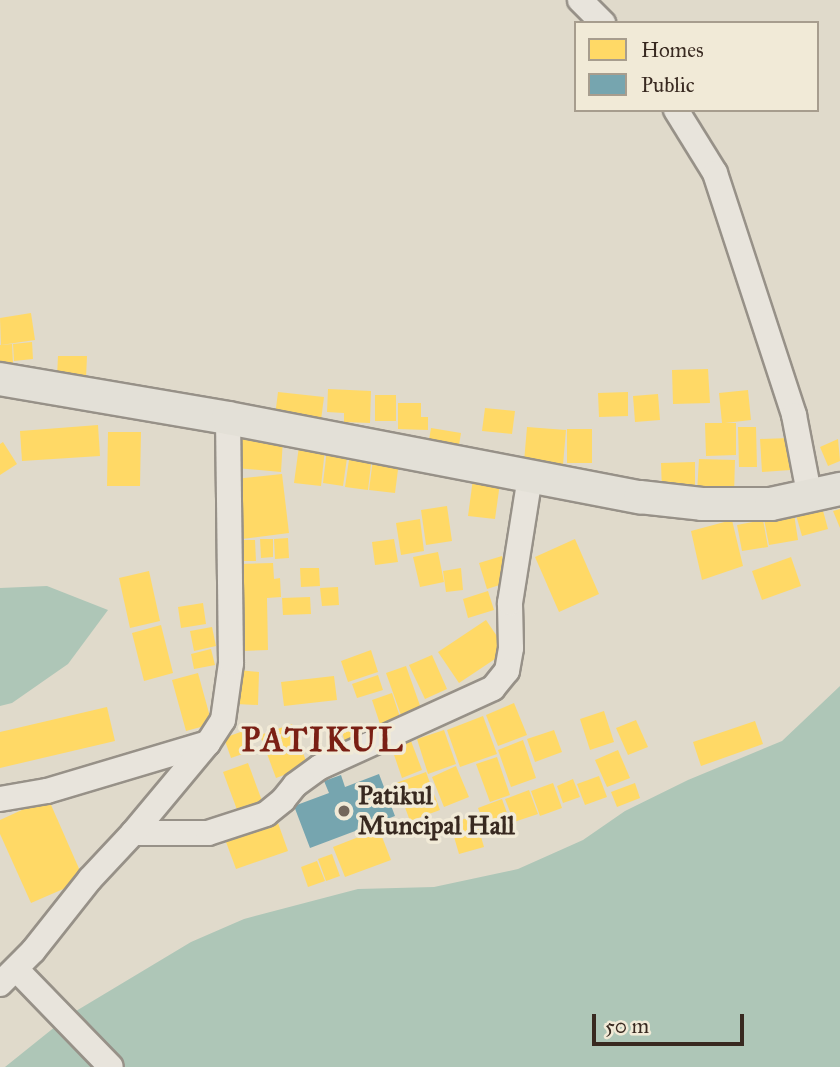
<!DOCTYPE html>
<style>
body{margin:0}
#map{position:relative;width:840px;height:1067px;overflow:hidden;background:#e0dacb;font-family:"IM FELL Great Primer",serif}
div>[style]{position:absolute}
.water>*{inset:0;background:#aec6b7}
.homes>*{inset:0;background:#ffd966}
.public>*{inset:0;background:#76a5af}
.roads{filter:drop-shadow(2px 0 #979188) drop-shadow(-2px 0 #979188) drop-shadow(0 2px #979188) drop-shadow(0 -2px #979188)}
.minor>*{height:24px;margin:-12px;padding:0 12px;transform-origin:12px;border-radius:12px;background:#e8e4dc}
.major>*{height:32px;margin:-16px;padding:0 16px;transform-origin:16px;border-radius:16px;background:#e3e0d7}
.dots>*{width:19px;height:19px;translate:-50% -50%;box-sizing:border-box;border:4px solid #f1ead7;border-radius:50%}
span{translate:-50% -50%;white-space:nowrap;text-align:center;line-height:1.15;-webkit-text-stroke:7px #f1ead7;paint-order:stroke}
.poi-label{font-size:26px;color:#382920;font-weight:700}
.left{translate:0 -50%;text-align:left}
.district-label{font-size:33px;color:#7a1f14;font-weight:700;letter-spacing:2px}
.legend{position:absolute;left:574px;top:21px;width:245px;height:91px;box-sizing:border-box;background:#f1ead7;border:2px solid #a79d8e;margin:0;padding:9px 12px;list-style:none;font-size:21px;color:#382920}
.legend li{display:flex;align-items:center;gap:14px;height:35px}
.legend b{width:35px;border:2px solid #a79d8e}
.scale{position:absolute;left:592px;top:1014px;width:152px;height:32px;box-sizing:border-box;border:4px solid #382920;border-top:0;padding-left:9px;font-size:21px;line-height:24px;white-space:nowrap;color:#382920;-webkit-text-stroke:5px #f1ead7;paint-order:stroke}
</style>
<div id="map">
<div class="water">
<i style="clip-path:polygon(47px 586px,108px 610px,68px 664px,12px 703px,0 706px,0 588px)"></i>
<i style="clip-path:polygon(840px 686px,840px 1067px,5px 1067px,71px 1014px,191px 942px,244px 919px,358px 889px,434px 887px,518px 869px,583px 840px,625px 811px,688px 780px,782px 741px)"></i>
</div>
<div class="homes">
<i style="clip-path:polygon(31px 313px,35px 340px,1px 345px,0 318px)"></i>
<i style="clip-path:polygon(32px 342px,33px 359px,14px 361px,13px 344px)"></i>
<i style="clip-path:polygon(12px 344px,13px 364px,0 365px,0 345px)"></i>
<i style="clip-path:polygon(58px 356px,87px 356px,86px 378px,57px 377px)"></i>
<i style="clip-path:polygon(708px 369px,710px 403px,673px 404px,672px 370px)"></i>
<i style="clip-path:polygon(328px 389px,371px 391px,370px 423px,344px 422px,344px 413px,327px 412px)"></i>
<i style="clip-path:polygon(748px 390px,751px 420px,725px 423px,736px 423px,736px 455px,706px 456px,705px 423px,722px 423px,719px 393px)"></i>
<i style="clip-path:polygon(278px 392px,324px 397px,321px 420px,275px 416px)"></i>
<i style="clip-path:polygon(628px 392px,628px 416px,599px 417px,598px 393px)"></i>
<i style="clip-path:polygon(658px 394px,660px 420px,635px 422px,633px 396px)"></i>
<i style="clip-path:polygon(375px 395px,396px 395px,396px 421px,375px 421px)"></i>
<i style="clip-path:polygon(398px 403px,421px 403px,421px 417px,428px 417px,428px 430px,398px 429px)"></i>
<i style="clip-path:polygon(485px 408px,515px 411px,512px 434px,482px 431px)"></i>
<i style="clip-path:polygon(98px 425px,100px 456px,22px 461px,20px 431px)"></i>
<i style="clip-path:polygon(527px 427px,566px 430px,563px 465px,524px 462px)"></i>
<i style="clip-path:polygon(738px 427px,756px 427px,757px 467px,739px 467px)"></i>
<i style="clip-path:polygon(431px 428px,461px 433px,458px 451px,428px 446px)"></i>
<i style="clip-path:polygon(567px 429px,592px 429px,592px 463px,567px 463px)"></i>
<i style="clip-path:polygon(108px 432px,141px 432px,140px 486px,107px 486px)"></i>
<i style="clip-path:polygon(238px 435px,283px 439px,281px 472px,236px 468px)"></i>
<i style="clip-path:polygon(789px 438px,791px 470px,762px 472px,760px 439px)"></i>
<i style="clip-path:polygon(838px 439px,840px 461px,828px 466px,820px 447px)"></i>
<i style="clip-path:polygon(3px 442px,17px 464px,0 475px,0 444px)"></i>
<i style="clip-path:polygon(299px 446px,325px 449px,321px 486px,294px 483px)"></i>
<i style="clip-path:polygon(327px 449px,348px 451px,343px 486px,323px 483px)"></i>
<i style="clip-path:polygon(350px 453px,372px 456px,368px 490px,345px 487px)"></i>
<i style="clip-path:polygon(373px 459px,399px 462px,395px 493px,369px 490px)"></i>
<i style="clip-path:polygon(699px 459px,735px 460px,734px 494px,697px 492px)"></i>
<i style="clip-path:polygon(695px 462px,695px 490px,662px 491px,661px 463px)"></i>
<i style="clip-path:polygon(282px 474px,289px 533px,242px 539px,235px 479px)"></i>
<i style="clip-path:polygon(473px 479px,500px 483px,495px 519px,468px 516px)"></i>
<i style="clip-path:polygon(447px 506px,452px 541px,426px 545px,421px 510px)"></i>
<i style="clip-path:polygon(822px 507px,828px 529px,802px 536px,796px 515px)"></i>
<i style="clip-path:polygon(840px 509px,840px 528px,833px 511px)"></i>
<i style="clip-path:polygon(794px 514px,798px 540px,769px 545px,764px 519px)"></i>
<i style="clip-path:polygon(420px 519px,424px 551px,401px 555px,396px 523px)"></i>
<i style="clip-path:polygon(732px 520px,743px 566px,702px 580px,691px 531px)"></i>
<i style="clip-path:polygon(763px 520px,768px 547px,742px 551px,737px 525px)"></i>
<i style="clip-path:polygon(288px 538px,289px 558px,275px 559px,274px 539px)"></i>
<i style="clip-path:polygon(260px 539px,273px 539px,273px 557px,261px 558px)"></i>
<i style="clip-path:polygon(394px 539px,398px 562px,375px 565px,372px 542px)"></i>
<i style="clip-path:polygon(575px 539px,599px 594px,559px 612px,535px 557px)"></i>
<i style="clip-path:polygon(241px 540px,255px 540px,256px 561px,241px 561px)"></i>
<i style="clip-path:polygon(438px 552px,444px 582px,420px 587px,413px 557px)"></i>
<i style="clip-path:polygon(502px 556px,509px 582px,487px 589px,479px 563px)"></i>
<i style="clip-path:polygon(791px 557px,801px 586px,762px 600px,752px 571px)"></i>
<i style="clip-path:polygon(273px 563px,274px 579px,280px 578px,281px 597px,267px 598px,268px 650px,242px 651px,239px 564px)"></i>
<i style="clip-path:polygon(300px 568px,319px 568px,320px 586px,301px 587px)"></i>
<i style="clip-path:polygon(461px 568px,463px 590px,446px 592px,443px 571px)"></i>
<i style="clip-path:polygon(149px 571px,160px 621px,130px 628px,119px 578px)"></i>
<i style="clip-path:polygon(338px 587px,339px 605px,322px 606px,320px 588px)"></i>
<i style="clip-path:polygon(488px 591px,494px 610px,468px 618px,463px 599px)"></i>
<i style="clip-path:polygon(310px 597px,311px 614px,283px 615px,282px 598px)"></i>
<i style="clip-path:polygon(203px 603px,206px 624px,181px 628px,178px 607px)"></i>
<i style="clip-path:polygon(486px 620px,507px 651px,459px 683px,438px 652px)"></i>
<i style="clip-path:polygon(161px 625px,173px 673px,144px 681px,132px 633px)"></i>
<i style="clip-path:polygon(212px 627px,216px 646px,194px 651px,190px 631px)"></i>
<i style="clip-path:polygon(211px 649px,215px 665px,194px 669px,191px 654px)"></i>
<i style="clip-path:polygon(371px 650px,378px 672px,348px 682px,341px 661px)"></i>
<i style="clip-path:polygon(432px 655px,447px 689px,425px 699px,409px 665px)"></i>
<i style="clip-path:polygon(406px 666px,423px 714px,403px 721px,386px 673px)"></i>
<i style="clip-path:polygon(238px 670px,259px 672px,258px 705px,236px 704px)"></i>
<i style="clip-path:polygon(198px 673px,212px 724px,186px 731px,172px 680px)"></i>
<i style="clip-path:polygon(378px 675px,383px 690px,357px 698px,352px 684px)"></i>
<i style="clip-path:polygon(334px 676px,337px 700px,284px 706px,281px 682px)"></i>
<i style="clip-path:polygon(392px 693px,401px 720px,381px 727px,372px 700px)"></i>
<i style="clip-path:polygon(514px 703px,527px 735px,498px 746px,486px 715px)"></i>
<i style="clip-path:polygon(107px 707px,115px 741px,0 768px,0 732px)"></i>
<i style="clip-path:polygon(604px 711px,614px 742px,590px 750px,580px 719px)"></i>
<i style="clip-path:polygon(483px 716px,497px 754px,460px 767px,447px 730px)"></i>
<i style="clip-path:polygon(636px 720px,648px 747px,628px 755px,616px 728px)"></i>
<i style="clip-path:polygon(755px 721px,763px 744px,701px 766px,693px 742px)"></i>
<i style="clip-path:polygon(292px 724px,308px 766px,276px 778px,260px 735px)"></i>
<i style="clip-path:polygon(352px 725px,356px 737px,345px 742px,341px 729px)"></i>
<i style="clip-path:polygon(246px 730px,254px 750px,231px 758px,224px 738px)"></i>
<i style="clip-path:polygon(444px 730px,456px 764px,428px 774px,417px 739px)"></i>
<i style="clip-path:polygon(554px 730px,562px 752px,535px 762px,527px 739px)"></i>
<i style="clip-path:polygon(523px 740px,536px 778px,511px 787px,498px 750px)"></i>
<i style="clip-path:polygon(411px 741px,422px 770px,402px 778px,392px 749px)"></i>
<i style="clip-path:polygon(618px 750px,630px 778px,607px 787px,595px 760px)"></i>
<i style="clip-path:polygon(497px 757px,510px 795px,490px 802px,476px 764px)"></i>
<i style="clip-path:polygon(248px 763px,264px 806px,239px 815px,223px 772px)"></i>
<i style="clip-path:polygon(456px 766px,469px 797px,444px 807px,432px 777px)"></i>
<i style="clip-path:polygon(426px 772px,440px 810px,410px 821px,396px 783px)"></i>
<i style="clip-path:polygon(599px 776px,607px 797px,585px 805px,577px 784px)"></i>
<i style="clip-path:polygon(573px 779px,580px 797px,563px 803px,557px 786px)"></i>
<i style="clip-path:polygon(553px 783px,562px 808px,540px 816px,531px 791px)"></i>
<i style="clip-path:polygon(635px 783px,640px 798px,617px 807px,611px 792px)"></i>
<i style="clip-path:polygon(529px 790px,538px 814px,514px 822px,505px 799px)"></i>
<i style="clip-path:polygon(48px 798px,84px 880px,31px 903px,0 834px,0 820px)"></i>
<i style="clip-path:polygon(502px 799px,511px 824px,487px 832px,478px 808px)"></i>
<i style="clip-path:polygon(475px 816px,484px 847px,459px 854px,450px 823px)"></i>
<i style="clip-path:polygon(278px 823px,288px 851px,236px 869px,226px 842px)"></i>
<i style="clip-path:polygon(379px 829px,391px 860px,345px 877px,333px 847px)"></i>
<i style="clip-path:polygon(332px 854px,340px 876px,326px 881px,318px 859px)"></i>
<i style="clip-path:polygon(317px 861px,325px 881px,308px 887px,301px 867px)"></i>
</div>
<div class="public">
<i style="clip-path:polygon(379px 774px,395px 816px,310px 848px,294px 806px,329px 793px,324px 781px,341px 775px,345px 787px)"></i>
</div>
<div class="roads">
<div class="minor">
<i style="left:580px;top:0;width:33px;rotate:45deg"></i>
<i style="left:676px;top:110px;width:74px;rotate:58.2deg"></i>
<i style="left:715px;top:173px;width:255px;rotate:71.9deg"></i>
<i style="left:794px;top:415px;width:85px;rotate:79.1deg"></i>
<i style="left:0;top:799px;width:48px;rotate:-9.7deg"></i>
<i style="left:47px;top:791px;width:168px;rotate:-16.6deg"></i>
<i style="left:133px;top:833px;width:75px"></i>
<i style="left:208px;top:833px;width:61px;rotate:-18.1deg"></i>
<i style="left:266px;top:814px;width:22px;rotate:-39deg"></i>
<i style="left:283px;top:800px;width:19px;rotate:-51deg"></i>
<i style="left:295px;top:785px;width:31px;rotate:-36deg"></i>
<i style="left:320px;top:767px;width:190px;rotate:-24.5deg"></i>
<i style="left:493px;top:688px;width:22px;rotate:-51deg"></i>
<i style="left:507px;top:671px;width:23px;rotate:-80deg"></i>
<i style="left:511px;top:648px;width:45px;rotate:-91.3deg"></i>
<i style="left:510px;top:603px;width:128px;rotate:-81deg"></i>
<i style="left:16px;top:969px;width:136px;rotate:45.9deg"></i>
<i style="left:0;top:984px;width:47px;rotate:-45deg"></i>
<i style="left:33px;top:951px;width:92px;rotate:-51.6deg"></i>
<i style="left:90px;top:879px;width:63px;rotate:-46.9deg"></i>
<i style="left:133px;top:833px;width:117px;rotate:-50.2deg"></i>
<i style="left:208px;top:743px;width:27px;rotate:-57deg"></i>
<i style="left:223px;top:720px;width:58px;rotate:-82deg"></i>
<i style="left:231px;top:663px;width:245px;rotate:-90.7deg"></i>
</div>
<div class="major">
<i style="left:0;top:379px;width:231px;rotate:9.7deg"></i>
<i style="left:228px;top:418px;width:420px;rotate:10.9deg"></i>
<i style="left:640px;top:497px;width:62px;rotate:6.4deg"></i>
<i style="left:702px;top:504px;width:69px"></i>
<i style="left:771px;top:504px;width:71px;rotate:-12.3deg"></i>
</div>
</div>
<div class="dots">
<i style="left:344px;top:811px;background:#73675c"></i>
</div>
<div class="poi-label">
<span class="left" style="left:358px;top:811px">Patikul<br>Muncipal Hall</span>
</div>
<div class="district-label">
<span style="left:323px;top:741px">PATIKUL</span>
</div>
<ul class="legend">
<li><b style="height:19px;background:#ffd966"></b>Homes</li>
<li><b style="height:19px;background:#76a5af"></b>Public</li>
</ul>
<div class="scale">50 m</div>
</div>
